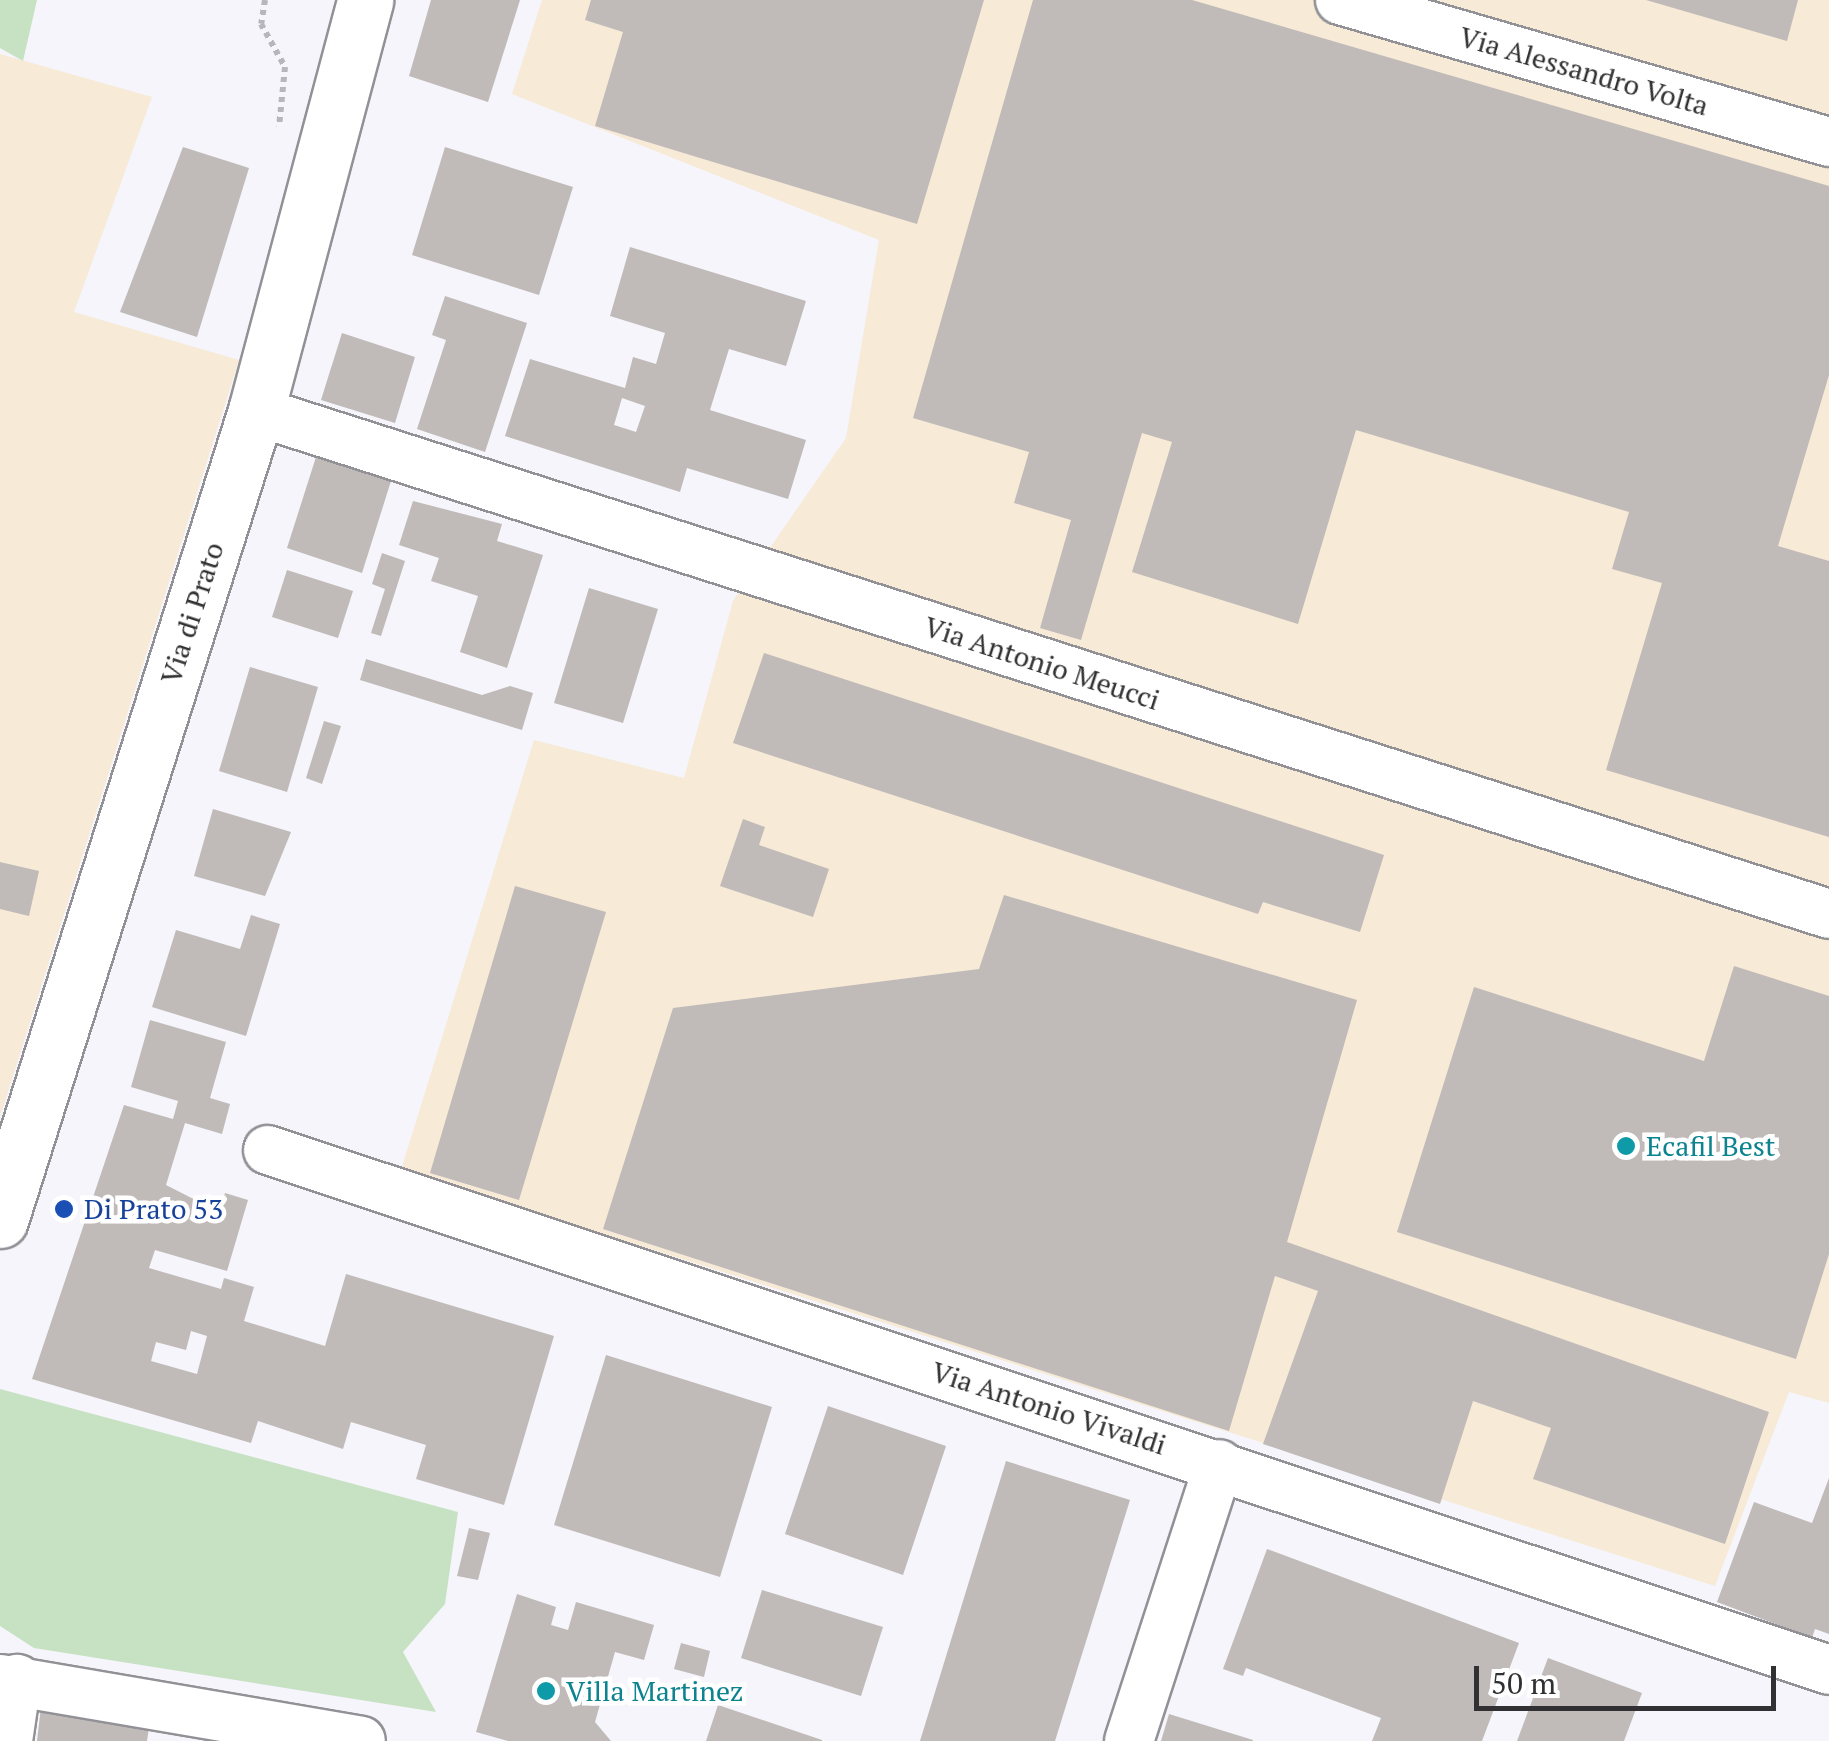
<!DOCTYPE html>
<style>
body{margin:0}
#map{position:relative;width:1829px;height:1741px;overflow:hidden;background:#f5f5fb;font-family:"PT Serif",serif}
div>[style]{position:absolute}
.industrial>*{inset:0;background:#f7ead6}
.green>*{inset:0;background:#c7e1c3}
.building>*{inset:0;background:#c0bab8}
.path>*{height:6px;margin-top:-3px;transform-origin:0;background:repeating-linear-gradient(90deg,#b6b6bb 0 5px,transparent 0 10px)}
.roads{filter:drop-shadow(2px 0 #919196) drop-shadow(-2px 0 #919196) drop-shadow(0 2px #919196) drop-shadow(0 -2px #919196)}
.street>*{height:48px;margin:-24px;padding:0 24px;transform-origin:24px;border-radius:24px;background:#fff}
.secondary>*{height:55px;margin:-27.5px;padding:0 27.5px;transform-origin:27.5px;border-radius:27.5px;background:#fff}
.dots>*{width:28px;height:28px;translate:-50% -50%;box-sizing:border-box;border:5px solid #fff;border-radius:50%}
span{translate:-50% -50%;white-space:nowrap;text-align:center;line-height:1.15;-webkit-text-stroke:9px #fff;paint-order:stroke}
.street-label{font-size:28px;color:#313133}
.culture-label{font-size:28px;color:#0d838f}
.left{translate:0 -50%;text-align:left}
.transit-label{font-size:28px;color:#164399}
.scale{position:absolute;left:1474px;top:1666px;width:302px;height:45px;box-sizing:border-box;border:5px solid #313133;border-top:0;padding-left:12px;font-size:30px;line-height:35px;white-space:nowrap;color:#313133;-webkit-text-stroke:8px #fff;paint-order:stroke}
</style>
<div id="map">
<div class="industrial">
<i style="clip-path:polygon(542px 0,1829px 0,1829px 1403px,1789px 1392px,1715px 1586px,401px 1170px,534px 740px,684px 778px,733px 601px,846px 438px,879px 240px,512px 94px)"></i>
<i style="clip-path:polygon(0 54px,152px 97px,74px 312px,239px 360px,0 1117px)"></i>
</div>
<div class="green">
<i style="clip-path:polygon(0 0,37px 0,23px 61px,0 48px)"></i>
<i style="clip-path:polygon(0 1389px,458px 1512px,445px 1604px,403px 1652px,436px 1712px,34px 1648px,0 1626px)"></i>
</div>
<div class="building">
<i style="clip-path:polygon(431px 0,520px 0,488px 102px,409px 76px)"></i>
<i style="clip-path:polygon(591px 0,984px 0,917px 224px,595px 126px,623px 32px,585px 20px)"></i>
<i style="clip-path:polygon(1033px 0,1192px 0,1829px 186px,1829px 375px,1778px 546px,1829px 561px,1829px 837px,1606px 770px,1662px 583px,1612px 569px,1629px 512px,1356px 430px,1298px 624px,1132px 572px,1172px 442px,1142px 433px,1081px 640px,1040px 628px,1071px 520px,1014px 503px,1029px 452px,913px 418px)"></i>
<i style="clip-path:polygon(1646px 0,1798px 0,1787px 41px)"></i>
<i style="clip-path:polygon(183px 147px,249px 168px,197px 337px,120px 312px)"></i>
<i style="clip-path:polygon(445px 147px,573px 187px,539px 295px,412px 255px)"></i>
<i style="clip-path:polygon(evenodd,630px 247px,806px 301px,786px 366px,729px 349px,710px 410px,806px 440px,788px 499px,687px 468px,680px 492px,505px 436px,530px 359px,625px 388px,633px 357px,656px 364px,665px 333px,610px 316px,630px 247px,622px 398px,645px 406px,636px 432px,614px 425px,622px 398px)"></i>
<i style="clip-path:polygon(445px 296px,527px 323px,485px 452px,417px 429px,446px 340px,432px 335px)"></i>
<i style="clip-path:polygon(342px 333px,415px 357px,395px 423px,321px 400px)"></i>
<i style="clip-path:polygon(316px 457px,391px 481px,362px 573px,287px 548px)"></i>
<i style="clip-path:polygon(413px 501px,502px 524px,497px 541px,543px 555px,507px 668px,460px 652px,478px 596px,431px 581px,439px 558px,399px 545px)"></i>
<i style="clip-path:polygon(382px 553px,405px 561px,381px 636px,371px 633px,385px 589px,372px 584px)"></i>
<i style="clip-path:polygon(287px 570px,353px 591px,338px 638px,272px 617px)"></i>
<i style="clip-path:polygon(589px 588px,658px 609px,623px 723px,554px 703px)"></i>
<i style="clip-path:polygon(764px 653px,1384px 855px,1360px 932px,1263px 902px,1258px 914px,733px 743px)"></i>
<i style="clip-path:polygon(366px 659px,482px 695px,510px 686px,533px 693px,522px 730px,360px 680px)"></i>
<i style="clip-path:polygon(250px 667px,318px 687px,287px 792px,219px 771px)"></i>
<i style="clip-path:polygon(324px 721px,341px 726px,322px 784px,306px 778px)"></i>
<i style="clip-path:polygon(213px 809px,291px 832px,265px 896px,194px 876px)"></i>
<i style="clip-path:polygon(743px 819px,765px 827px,759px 845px,829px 869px,813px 917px,720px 886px)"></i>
<i style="clip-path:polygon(0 862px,39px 871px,29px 916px,0 909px)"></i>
<i style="clip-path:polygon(515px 886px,606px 912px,519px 1200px,430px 1173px)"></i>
<i style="clip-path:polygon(1004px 895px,1357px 1000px,1287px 1242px,1769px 1412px,1725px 1544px,1533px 1479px,1551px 1428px,1473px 1401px,1440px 1504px,1263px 1444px,1318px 1291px,1275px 1276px,1229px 1431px,603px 1229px,673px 1008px,979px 969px)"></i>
<i style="clip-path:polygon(251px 915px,280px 924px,246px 1036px,152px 1007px,176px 930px,240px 949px)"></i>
<i style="clip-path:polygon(1734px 966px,1829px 996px,1829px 1254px,1796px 1359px,1397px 1232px,1474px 987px,1704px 1061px)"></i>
<i style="clip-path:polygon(evenodd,150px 1020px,226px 1042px,210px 1098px,230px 1104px,222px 1134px,185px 1123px,166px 1185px,219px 1212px,225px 1193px,248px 1200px,227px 1271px,155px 1250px,149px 1268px,221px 1289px,224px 1278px,254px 1287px,244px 1321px,325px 1346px,346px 1274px,554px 1336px,504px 1505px,416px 1479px,426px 1445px,351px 1422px,343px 1449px,258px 1421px,251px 1443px,32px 1379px,124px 1105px,173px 1119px,178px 1101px,131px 1087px,150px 1020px,191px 1331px,207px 1336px,197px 1374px,151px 1361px,156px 1342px,186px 1350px,191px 1331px)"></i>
<i style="clip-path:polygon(606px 1355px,772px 1407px,720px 1577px,554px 1525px)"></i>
<i style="clip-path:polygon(828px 1406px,946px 1446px,903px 1575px,785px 1534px)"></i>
<i style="clip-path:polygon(1006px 1461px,1130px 1500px,1055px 1741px,920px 1741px)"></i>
<i style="clip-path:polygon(1829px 1478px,1829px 1634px,1815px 1629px,1812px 1638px,1717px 1602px,1754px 1502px,1812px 1523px)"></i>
<i style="clip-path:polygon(469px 1528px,490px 1533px,478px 1580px,457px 1576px)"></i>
<i style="clip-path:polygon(1267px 1549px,1519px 1643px,1482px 1741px,1372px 1741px,1381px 1718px,1246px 1668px,1243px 1676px,1223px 1669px)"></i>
<i style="clip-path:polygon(762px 1590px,883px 1627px,861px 1696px,741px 1658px)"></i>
<i style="clip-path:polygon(517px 1594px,556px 1607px,551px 1625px,568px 1630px,576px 1602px,654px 1625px,644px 1660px,615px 1652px,595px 1722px,611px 1741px,508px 1741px,476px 1732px)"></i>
<i style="clip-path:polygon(681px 1643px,710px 1651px,704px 1677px,674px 1669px)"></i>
<i style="clip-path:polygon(1548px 1658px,1642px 1693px,1624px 1741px,1517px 1741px)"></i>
<i style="clip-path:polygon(718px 1705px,822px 1740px,822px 1741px,706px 1741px)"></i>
<i style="clip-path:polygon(41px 1707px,150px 1721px,147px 1741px,37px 1741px)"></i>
<i style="clip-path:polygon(1169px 1714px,1253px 1740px,1253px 1741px,1161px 1741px)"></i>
</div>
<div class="path">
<i style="left:265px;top:0;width:24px;rotate:99deg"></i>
<i style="left:261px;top:24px;width:49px;rotate:60.8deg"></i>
<i style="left:285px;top:67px;width:60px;rotate:95.7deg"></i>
</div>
<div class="roads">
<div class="street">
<i style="left:1340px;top:0;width:509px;rotate:16.19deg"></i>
<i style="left:256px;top:411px;width:1651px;rotate:17.73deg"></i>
<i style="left:268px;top:1150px;width:1645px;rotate:18.42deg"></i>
<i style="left:0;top:1679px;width:366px;rotate:9.7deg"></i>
<i style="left:8px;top:1741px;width:63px;rotate:-81.7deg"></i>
<i style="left:1129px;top:1741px;width:291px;rotate:-72deg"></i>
</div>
<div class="secondary">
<i style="left:0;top:1220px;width:849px;rotate:-72.44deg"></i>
<i style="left:256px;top:411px;width:425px;rotate:-75.1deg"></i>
</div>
</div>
<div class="dots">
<i style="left:1626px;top:1146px;background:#0f9aa8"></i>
<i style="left:64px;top:1209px;background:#1a4fb4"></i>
<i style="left:546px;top:1691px;background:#0f9aa8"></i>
</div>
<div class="street-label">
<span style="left:1584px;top:71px;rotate:16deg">Via Alessandro Volta</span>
<span style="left:192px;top:613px;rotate:-72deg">Via di Prato</span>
<span style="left:1042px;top:663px;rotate:18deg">Via Antonio Meucci</span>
<span style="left:1049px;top:1408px;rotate:18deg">Via Antonio Vivaldi</span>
</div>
<div class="culture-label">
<span class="left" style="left:1646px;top:1146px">Ecafil Best</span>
<span class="left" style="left:566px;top:1691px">Villa Martinez</span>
</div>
<div class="transit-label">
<span class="left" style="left:84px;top:1209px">Di Prato 53</span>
</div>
<div class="scale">50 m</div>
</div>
